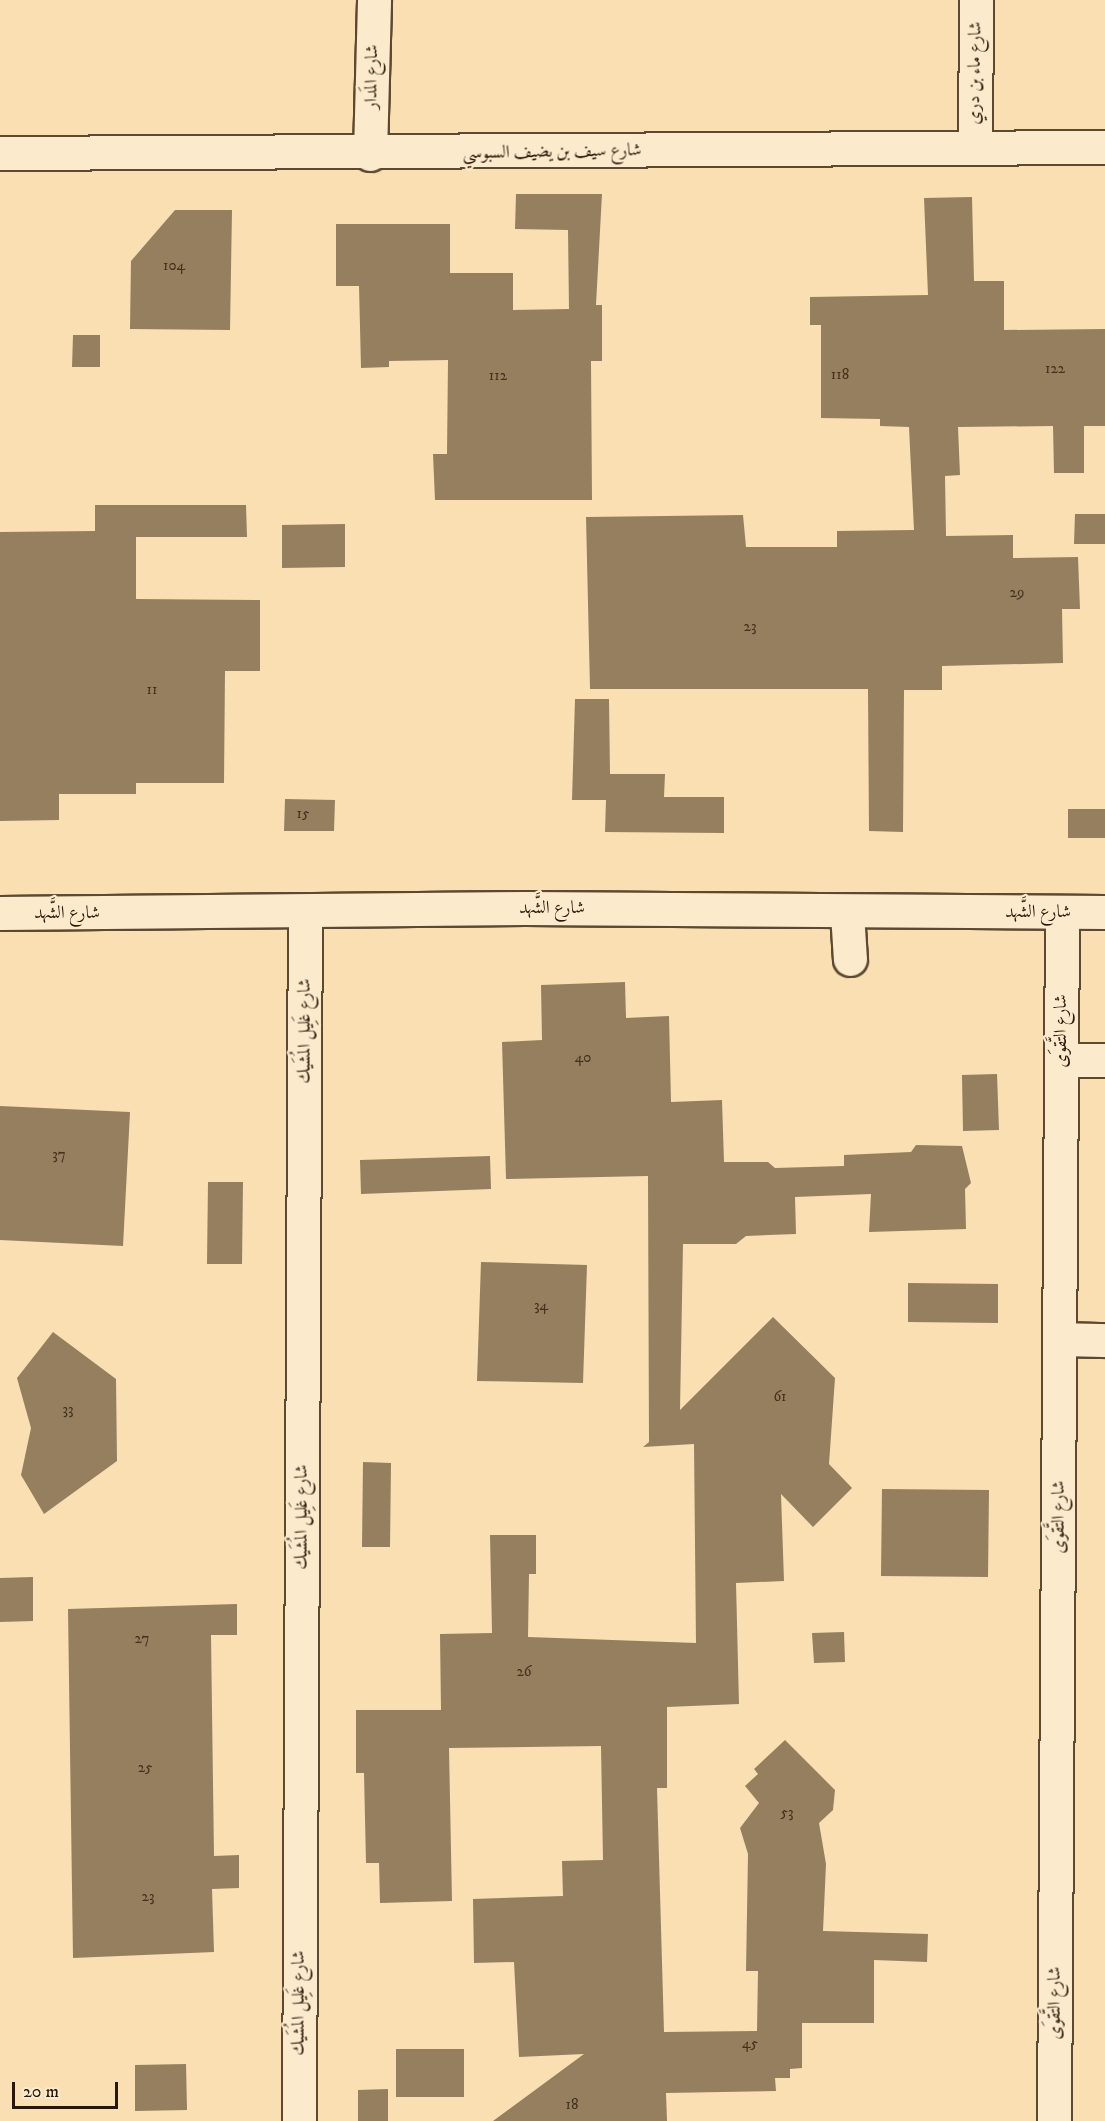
<!DOCTYPE html>
<meta charset="utf-8">
<style>
body{margin:0}
#map{position:relative;width:1105px;height:2121px;overflow:hidden;background:#f9dfb1;font-family:"IM FELL DW Pica",Amiri,serif}
div>[style]{position:absolute}
.building>*{inset:0;background:#957f5f}
.roads{filter:drop-shadow(2px 0 #5c4932) drop-shadow(-2px 0 #5c4932) drop-shadow(0 2px #5c4932) drop-shadow(0 -2px #5c4932)}
.minor>*{height:33px;margin:-16.5px;padding:0 16.5px;transform-origin:16.5px;border-radius:16.5px;background:#fbeacc}
span{translate:-50% -50%;white-space:nowrap;text-align:center;line-height:1.15;-webkit-text-stroke:4.5px #fbeacc;paint-order:stroke}
.number-label{font-size:15px;color:#43311d}
.number-label span{-webkit-text-stroke-width:0}
.street-label{font-size:18px;color:#281707}
.scale{position:absolute;left:12px;top:2082px;width:106px;height:27px;box-sizing:border-box;border:3px solid #281707;border-top:0;padding-left:8px;font-size:18px;line-height:21px;white-space:nowrap;color:#281707;-webkit-text-stroke:4px #fbeacc;paint-order:stroke}
</style>
<div id="map">
<div class="building">
<i style="clip-path:polygon(516px 194px,602px 194px,596px 305px,602px 305px,602px 361px,591px 361px,592px 500px,435px 500px,433px 454px,447px 454px,448px 360px,389px 361px,389px 367px,361px 368px,359px 286px,336px 286px,336px 224px,450px 224px,450px 273px,513px 273px,513px 310px,569px 309px,568px 230px,515px 229px)"></i>
<i style="clip-path:polygon(972px 197px,974px 281px,1004px 281px,1004px 330px,1105px 329px,1105px 426px,1084px 426px,1084px 473px,1054px 473px,1053px 426px,958px 427px,960px 475px,945px 476px,946px 536px,1013px 535px,1013px 558px,1078px 557px,1080px 609px,1062px 609px,1063px 663px,942px 666px,942px 690px,904px 690px,903px 832px,869px 831px,868px 689px,590px 689px,586px 517px,743px 515px,746px 547px,837px 547px,837px 531px,914px 530px,909px 427px,880px 426px,880px 419px,821px 418px,821px 325px,810px 325px,810px 297px,928px 295px,924px 198px)"></i>
<i style="clip-path:polygon(175px 210px,232px 210px,230px 330px,130px 329px,131px 261px)"></i>
<i style="clip-path:polygon(73px 335px,100px 335px,100px 367px,72px 367px)"></i>
<i style="clip-path:polygon(95px 505px,246px 505px,247px 537px,136px 537px,136px 599px,260px 600px,260px 671px,225px 671px,224px 783px,136px 783px,136px 794px,59px 794px,59px 820px,0 821px,0 532px,95px 531px)"></i>
<i style="clip-path:polygon(1075px 514px,1105px 514px,1105px 544px,1074px 544px)"></i>
<i style="clip-path:polygon(345px 524px,345px 567px,282px 568px,282px 525px)"></i>
<i style="clip-path:polygon(575px 699px,609px 699px,610px 774px,665px 774px,664px 797px,724px 797px,724px 833px,605px 832px,606px 800px,572px 800px)"></i>
<i style="clip-path:polygon(285px 799px,335px 800px,334px 831px,284px 831px)"></i>
<i style="clip-path:polygon(1068px 809px,1105px 809px,1105px 838px,1068px 838px)"></i>
<i style="clip-path:polygon(625px 982px,626px 1018px,669px 1016px,671px 1102px,722px 1100px,724px 1162px,768px 1162px,775px 1168px,844px 1166px,844px 1155px,911px 1152px,916px 1145px,962px 1146px,971px 1183px,965px 1189px,966px 1229px,869px 1232px,871px 1194px,795px 1197px,796px 1234px,746px 1236px,736px 1244px,683px 1244px,680px 1410px,773px 1317px,835px 1378px,829px 1464px,852px 1488px,813px 1527px,781px 1494px,784px 1581px,736px 1583px,739px 1704px,667px 1707px,667px 1788px,657px 1788px,664px 2032px,757px 2031px,758px 1971px,746px 1971px,748px 1854px,740px 1828px,759px 1803px,745px 1786px,758px 1774px,754px 1769px,785px 1740px,835px 1790px,833px 1810px,819px 1823px,826px 1864px,823px 1931px,928px 1934px,927px 1962px,874px 1960px,874px 2023px,802px 2023px,802px 2068px,790px 2069px,790px 2078px,775px 2078px,776px 2091px,666px 2093px,667px 2121px,493px 2121px,584px 2054px,519px 2057px,514px 1962px,474px 1963px,473px 1899px,563px 1896px,562px 1861px,603px 1860px,601px 1746px,449px 1748px,452px 1901px,380px 1903px,379px 1863px,366px 1863px,364px 1773px,356px 1773px,356px 1710px,441px 1710px,440px 1634px,492px 1633px,490px 1535px,536px 1535px,536px 1574px,529px 1574px,528px 1637px,696px 1643px,694px 1444px,643px 1447px,649px 1442px,648px 1176px,506px 1179px,502px 1042px,542px 1040px,541px 985px)"></i>
<i style="clip-path:polygon(997px 1074px,999px 1130px,963px 1131px,962px 1075px)"></i>
<i style="clip-path:polygon(0 1106px,130px 1112px,123px 1246px,0 1240px)"></i>
<i style="clip-path:polygon(490px 1156px,491px 1189px,361px 1194px,360px 1160px)"></i>
<i style="clip-path:polygon(208px 1182px,243px 1182px,242px 1264px,207px 1264px)"></i>
<i style="clip-path:polygon(481px 1262px,587px 1265px,583px 1383px,477px 1381px)"></i>
<i style="clip-path:polygon(908px 1283px,998px 1284px,998px 1323px,908px 1322px)"></i>
<i style="clip-path:polygon(53px 1332px,116px 1379px,117px 1461px,44px 1514px,21px 1475px,31px 1428px,17px 1378px)"></i>
<i style="clip-path:polygon(363px 1462px,391px 1463px,390px 1547px,362px 1547px)"></i>
<i style="clip-path:polygon(882px 1489px,989px 1490px,988px 1577px,881px 1576px)"></i>
<i style="clip-path:polygon(33px 1577px,33px 1621px,0 1622px,0 1578px)"></i>
<i style="clip-path:polygon(237px 1604px,237px 1635px,211px 1635px,214px 1856px,239px 1855px,239px 1888px,212px 1889px,214px 1952px,73px 1958px,68px 1609px)"></i>
<i style="clip-path:polygon(844px 1632px,845px 1662px,814px 1663px,812px 1633px)"></i>
<i style="clip-path:polygon(396px 2049px,464px 2049px,464px 2097px,396px 2097px)"></i>
<i style="clip-path:polygon(186px 2064px,187px 2110px,135px 2111px,135px 2065px)"></i>
<i style="clip-path:polygon(388px 2089px,388px 2121px,358px 2121px,358px 2090px)"></i>
</div>
<div class="roads">
<div class="minor">
<i style="left:975px;top:147px;width:147px;rotate:-89.6deg"></i>
<i style="left:0;top:153px;width:1105px;rotate:-0.31deg"></i>
<i style="left:370px;top:154px;width:154px;rotate:-88.5deg"></i>
<i style="left:0;top:913px;width:525px;rotate:-0.55deg"></i>
<i style="left:525px;top:908px;width:580px;rotate:0.4deg"></i>
<i style="left:847px;top:913px;width:46px;rotate:86.3deg"></i>
<i style="left:1061px;top:1060px;width:44px"></i>
<i style="left:1060px;top:1339px;width:45px;rotate:1.3deg"></i>
<i style="left:299px;top:2121px;width:1208px;rotate:-89.72deg"></i>
<i style="left:1054px;top:2121px;width:1209px;rotate:-89.62deg"></i>
</div>
</div>
<div class="number-label">
<span style="left:174px;top:266px">104</span>
<span style="left:1055px;top:369px">122</span>
<span style="left:840px;top:375px">118</span>
<span style="left:498px;top:376px">112</span>
<span style="left:1017px;top:593px">29</span>
<span style="left:750px;top:627px">23</span>
<span style="left:152px;top:690px">11</span>
<span style="left:303px;top:814px">15</span>
<span style="left:583px;top:1058px">40</span>
<span style="left:59px;top:1155px">37</span>
<span style="left:541px;top:1306px">34</span>
<span style="left:780px;top:1397px">61</span>
<span style="left:68px;top:1410px">33</span>
<span style="left:142px;top:1639px">27</span>
<span style="left:524px;top:1672px">26</span>
<span style="left:145px;top:1768px">25</span>
<span style="left:787px;top:1813px">53</span>
<span style="left:148px;top:1897px">23</span>
<span style="left:750px;top:2044px">45</span>
<span style="left:572px;top:2105px">18</span>
</div>
<div class="street-label">
<span style="left:975px;top:73px;rotate:-89deg">شارع ماء بن دري</span>
<span style="left:372px;top:77px;rotate:-89deg">شارع المَدار</span>
<span style="left:552px;top:152px;rotate:-1deg">شارع سيف بن يضيف السبوسي</span>
<span style="left:552px;top:908px">شارع الشَّهد</span>
<span style="left:1038px;top:912px">شارع الشَّهد</span>
<span style="left:67px;top:913px">شارع الشَّهد</span>
<span style="left:305px;top:1031px;rotate:-90deg">شارع غَلِيل المُشَيك</span>
<span style="left:1061px;top:1031px;rotate:-90deg">شارع التَّقوَى</span>
<span style="left:302px;top:1517px;rotate:-90deg">شارع غَلِيل المُشَيك</span>
<span style="left:1059px;top:1517px;rotate:-90deg">شارع التَّقوَى</span>
<span style="left:299px;top:2003px;rotate:-90deg">شارع غَلِيل المُشَيك</span>
<span style="left:1055px;top:2003px;rotate:-90deg">شارع التَّقوَى</span>
</div>
<div class="scale">20 m</div>
</div>
